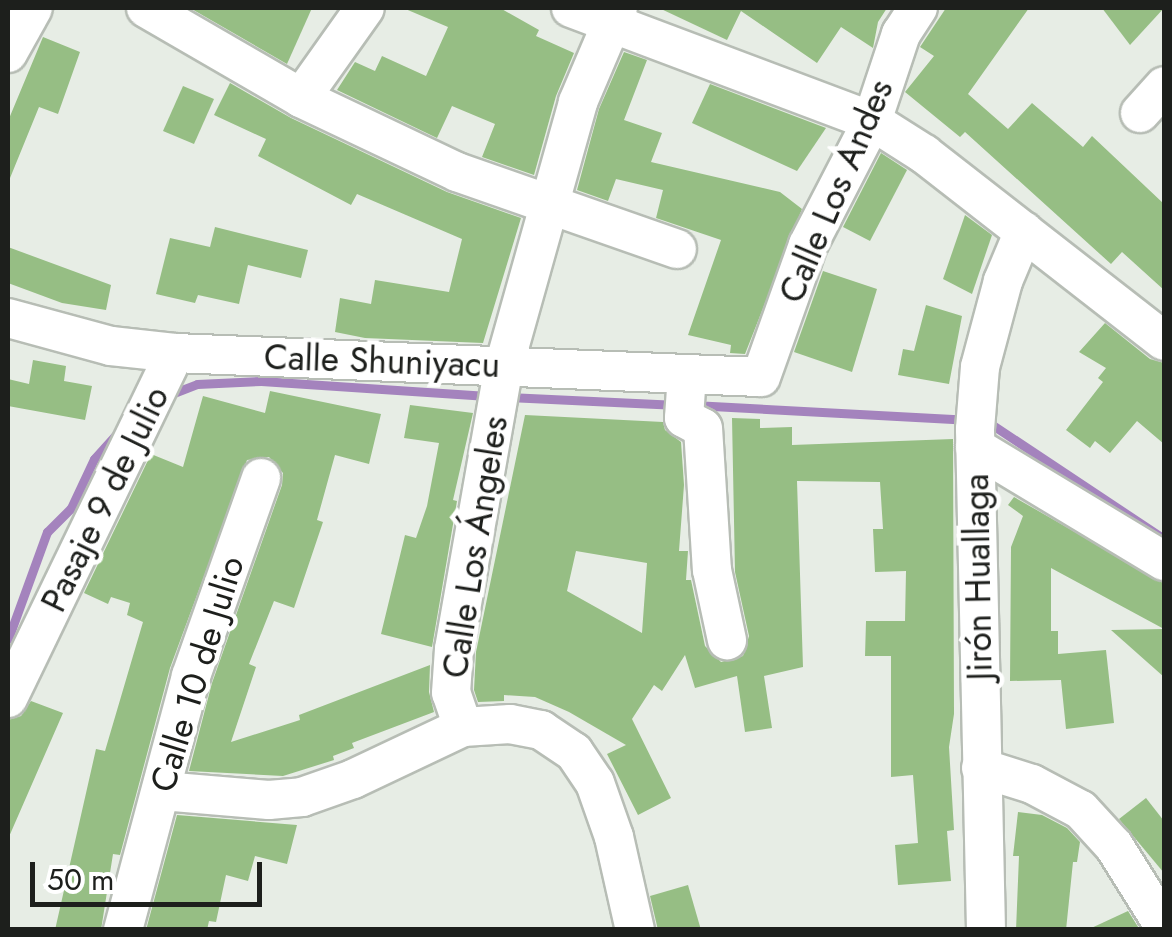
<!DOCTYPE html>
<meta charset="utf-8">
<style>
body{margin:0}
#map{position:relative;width:1172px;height:937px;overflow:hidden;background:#e7ede5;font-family:Jost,sans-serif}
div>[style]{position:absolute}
.stream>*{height:9px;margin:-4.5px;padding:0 4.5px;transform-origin:4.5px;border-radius:4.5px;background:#a483bd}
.building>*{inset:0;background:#96be84}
.roads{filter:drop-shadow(2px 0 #b7bdb5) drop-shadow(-2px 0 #b7bdb5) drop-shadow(0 2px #b7bdb5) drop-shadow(0 -2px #b7bdb5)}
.minor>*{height:38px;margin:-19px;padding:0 19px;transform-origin:19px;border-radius:19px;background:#fff}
span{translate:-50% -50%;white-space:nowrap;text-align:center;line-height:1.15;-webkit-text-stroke:9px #fff;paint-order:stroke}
.street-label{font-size:35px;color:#1d1f1c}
.frame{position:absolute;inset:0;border:10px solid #1d1f1c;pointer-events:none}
.scale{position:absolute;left:30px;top:862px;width:232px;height:45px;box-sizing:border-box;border:5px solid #1d1f1c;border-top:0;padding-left:12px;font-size:30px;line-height:35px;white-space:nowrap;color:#1d1f1c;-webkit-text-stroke:8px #fff;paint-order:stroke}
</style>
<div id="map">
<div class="stream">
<i style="left:166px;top:396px;width:33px;rotate:-21deg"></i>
<i style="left:197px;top:384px;width:64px;rotate:-2.7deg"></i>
<i style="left:261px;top:381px;width:227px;rotate:3.8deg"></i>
<i style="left:508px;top:397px;width:170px;rotate:2.7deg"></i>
<i style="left:693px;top:405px;width:274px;rotate:3.1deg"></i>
<i style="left:988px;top:422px;width:211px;rotate:33.6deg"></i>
<i style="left:8px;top:639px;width:114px;rotate:-70deg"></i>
<i style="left:47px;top:532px;width:34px;rotate:-45deg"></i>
<i style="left:71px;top:508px;width:54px;rotate:-64.9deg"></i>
<i style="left:94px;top:459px;width:38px;rotate:-48deg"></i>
</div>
<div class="building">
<i style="clip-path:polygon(190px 8px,312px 8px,287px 64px)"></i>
<i style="clip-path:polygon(403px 8px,500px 8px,539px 30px,536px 36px,574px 53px,556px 96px,534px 175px,482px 157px,495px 124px,452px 106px,437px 138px,337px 90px,355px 62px,375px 71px,382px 56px,426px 76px,448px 27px)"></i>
<i style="clip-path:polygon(659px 8px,887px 8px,878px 22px,873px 48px,841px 27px,817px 63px,741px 11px,727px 40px)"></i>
<i style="clip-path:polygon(946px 8px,1029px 8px,968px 94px,1008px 129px,1032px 103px,1083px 147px,1092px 136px,1164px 204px,1164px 290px,1122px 252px,1111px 264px,965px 132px,960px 137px,905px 92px,934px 56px,920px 47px)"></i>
<i style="clip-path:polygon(1102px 8px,1164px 8px,1130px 45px)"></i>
<i style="clip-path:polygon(43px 37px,80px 52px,58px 114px,39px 107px,8px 183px,8px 121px)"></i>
<i style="clip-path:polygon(624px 52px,647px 60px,624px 120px,662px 133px,651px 162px,780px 192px,802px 209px,745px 354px,730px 353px,731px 345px,688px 335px,721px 240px,656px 218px,663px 190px,616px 179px,608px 201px,577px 190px,599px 109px)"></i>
<i style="clip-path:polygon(230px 83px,291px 118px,447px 192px,521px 218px,483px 343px,365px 338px,335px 332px,340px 298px,371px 304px,375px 280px,449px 292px,462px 239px,357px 194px,351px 205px,258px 156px,266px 139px,214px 115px)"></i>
<i style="clip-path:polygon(710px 84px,826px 128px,797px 171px,692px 123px)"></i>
<i style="clip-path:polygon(183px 86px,214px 99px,194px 144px,163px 131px)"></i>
<i style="clip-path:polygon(881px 153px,907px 170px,870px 241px,843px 227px)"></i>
<i style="clip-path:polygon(965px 215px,992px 235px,972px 294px,943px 279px)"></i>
<i style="clip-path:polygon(215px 227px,308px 250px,301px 278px,248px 265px,239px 304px,198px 295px,195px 303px,156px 294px,170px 238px,210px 247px)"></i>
<i style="clip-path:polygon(8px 247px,111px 285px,106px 310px,62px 303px,8px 283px)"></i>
<i style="clip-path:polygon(823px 271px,877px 289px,852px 372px,794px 352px)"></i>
<i style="clip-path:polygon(926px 305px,962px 316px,949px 384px,898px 375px,903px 349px,914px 351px)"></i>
<i style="clip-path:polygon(1105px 323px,1150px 359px,1164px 363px,1164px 444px,1137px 421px,1110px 453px,1095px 441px,1090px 448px,1066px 430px,1103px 382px,1098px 378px,1106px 368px,1079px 352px)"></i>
<i style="clip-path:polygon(33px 360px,66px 366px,64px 381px,92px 386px,85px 420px,8px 406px,8px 379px,29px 384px)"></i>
<i style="clip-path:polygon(270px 391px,381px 414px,369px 464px,335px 455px,317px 520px,323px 522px,294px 608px,274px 601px,249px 664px,256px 667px,231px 742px,300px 720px,299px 715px,430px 665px,429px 692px,434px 712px,352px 743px,354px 748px,333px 756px,334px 760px,283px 776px,189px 771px,212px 683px,282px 485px,283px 473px,269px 457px,247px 460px,170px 668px,120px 855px,113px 854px,101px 930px,55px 930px,96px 749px,105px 751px,143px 622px,127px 615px,130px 603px,111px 597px,108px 604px,84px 593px,151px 454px,183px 467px,203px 396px,265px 413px)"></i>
<i style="clip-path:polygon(410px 405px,473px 413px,453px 500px,457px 501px,432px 647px,381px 634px,405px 535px,416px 538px,427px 506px,439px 443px,404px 438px)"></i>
<i style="clip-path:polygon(evenodd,525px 415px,663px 422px,665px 430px,681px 442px,684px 485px,679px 551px,688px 551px,686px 580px,691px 580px,705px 646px,721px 662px,743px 656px,749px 636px,735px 572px,732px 418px,760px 419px,760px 428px,792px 427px,792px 445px,953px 439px,954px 714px,949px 747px,954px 830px,947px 831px,951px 881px,898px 885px,895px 845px,918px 843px,913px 775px,891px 777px,891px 656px,865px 656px,866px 621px,905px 621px,906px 571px,875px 572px,873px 529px,883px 529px,880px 482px,797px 481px,803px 667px,764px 676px,772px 728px,745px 732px,737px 676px,695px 688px,685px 655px,662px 691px,654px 685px,632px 719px,671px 798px,638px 815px,607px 754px,626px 745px,569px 712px,535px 697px,504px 695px,504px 701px,478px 702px,474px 690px,476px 652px,525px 415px,576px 551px,647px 563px,642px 633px,567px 591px,576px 551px)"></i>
<i style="clip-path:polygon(1014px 497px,1164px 583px,1164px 629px,1051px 568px,1051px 631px,1058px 631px,1058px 654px,1106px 650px,1114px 723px,1066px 729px,1061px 680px,1010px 681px,1011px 547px,1023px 516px,1008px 505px)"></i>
<i style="clip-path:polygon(1164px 629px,1164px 677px,1111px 630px)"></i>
<i style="clip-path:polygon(31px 701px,63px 713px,8px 839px,8px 720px,21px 716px)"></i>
<i style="clip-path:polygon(1146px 798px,1164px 821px,1164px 873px,1119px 819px)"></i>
<i style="clip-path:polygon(1018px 812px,1042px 815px,1067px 828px,1080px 842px,1077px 862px,1073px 862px,1066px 930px,1016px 930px,1019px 856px,1013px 856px)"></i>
<i style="clip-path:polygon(177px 815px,297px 825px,287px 864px,255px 856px,248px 881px,226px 875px,216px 922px,209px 921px,207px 930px,146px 930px)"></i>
<i style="clip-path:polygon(688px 885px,701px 930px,658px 930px,650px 896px)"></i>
<i style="clip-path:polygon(1128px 911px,1140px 930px,1087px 930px)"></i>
</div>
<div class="roads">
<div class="minor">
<i style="left:146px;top:8px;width:179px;rotate:30.1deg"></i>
<i style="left:301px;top:98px;width:173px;rotate:25.4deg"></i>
<i style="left:457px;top:172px;width:233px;rotate:19.3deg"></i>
<i style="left:571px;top:8px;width:322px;rotate:20.6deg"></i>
<i style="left:872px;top:121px;width:62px;rotate:32.4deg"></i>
<i style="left:924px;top:154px;width:304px;rotate:37.9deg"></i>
<i style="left:8px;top:53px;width:51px;rotate:-60.9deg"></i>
<i style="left:301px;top:98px;width:110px;rotate:-54.6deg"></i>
<i style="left:1140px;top:113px;width:36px;rotate:-48deg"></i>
<i style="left:8px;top:318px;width:107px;rotate:15.2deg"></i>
<i style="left:111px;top:346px;width:64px;rotate:6.2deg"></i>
<i style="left:175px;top:353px;width:586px;rotate:2.35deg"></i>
<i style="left:761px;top:377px;width:140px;rotate:-70.4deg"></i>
<i style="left:808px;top:245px;width:140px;rotate:-62.7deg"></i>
<i style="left:872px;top:121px;width:92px;rotate:-71.6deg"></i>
<i style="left:901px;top:34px;width:31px;rotate:-57deg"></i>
<i style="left:687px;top:374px;width:44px;rotate:93.9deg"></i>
<i style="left:684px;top:418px;width:21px;rotate:28deg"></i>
<i style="left:703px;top:428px;width:142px;rotate:86.4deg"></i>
<i style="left:712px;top:570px;width:72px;rotate:77.9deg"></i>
<i style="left:975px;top:447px;width:221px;rotate:31.1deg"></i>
<i style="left:8px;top:698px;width:383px;rotate:-64.2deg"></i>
<i style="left:463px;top:727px;width:36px;rotate:-109deg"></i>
<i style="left:451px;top:693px;width:44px;rotate:-86.1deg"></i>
<i style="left:454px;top:649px;width:287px;rotate:-80deg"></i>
<i style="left:504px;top:366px;width:274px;rotate:-74.3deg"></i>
<i style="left:578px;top:102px;width:102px;rotate:-66.9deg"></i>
<i style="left:981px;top:768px;width:53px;rotate:17.4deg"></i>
<i style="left:1032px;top:784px;width:55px;rotate:28deg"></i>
<i style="left:1081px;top:810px;width:49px;rotate:47.5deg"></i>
<i style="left:1114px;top:846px;width:94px;rotate:58deg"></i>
<i style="left:162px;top:791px;width:107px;rotate:4.8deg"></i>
<i style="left:269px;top:800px;width:33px;rotate:-5deg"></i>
<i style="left:302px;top:797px;width:54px;rotate:-19.4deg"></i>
<i style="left:353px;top:779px;width:122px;rotate:-25.3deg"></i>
<i style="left:463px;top:727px;width:47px;rotate:-3.7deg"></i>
<i style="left:510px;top:724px;width:32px;rotate:11deg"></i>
<i style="left:541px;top:730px;width:40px;rotate:34deg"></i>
<i style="left:574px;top:752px;width:37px;rotate:56deg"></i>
<i style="left:595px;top:783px;width:57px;rotate:70.6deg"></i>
<i style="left:614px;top:837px;width:95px;rotate:77.3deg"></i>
<i style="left:123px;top:930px;width:263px;rotate:-75deg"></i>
<i style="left:191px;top:676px;width:210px;rotate:-70.5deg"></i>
<i style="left:986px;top:930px;width:501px;rotate:-91.26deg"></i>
<i style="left:975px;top:429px;width:62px;rotate:-85.4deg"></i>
<i style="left:980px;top:367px;width:89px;rotate:-75deg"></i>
<i style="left:1003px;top:281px;width:54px;rotate:-67.2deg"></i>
</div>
</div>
<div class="street-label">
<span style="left:836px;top:191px;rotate:-67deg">Calle Los Andes</span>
<span style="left:382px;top:361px;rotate:2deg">Calle Shuniyacu</span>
<span style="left:105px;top:499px;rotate:-64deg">Pasaje 9 de Julio</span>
<span style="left:475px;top:547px;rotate:-81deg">Calle Los Ángeles</span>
<span style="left:978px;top:577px;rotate:-91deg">Jirón Huallaga</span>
<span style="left:197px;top:674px;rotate:-73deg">Calle 10 de Julio</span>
</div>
<div class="frame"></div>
<div class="scale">50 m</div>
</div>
